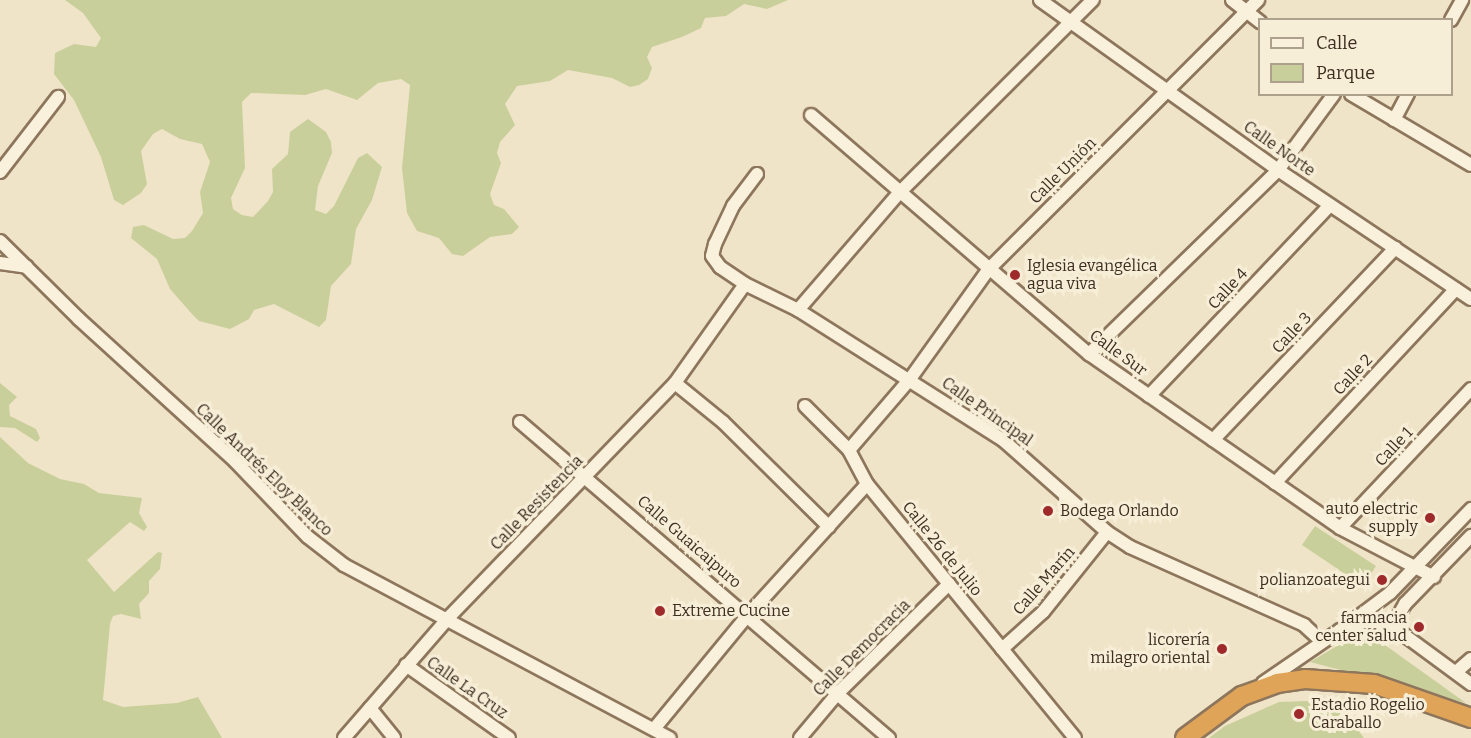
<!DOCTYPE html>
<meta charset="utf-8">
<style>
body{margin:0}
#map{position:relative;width:1471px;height:738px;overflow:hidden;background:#f0e4c8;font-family:Bitter,serif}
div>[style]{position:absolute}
.green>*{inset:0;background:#c9cf9b}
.roads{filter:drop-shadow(2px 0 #8d765c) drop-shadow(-2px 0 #8d765c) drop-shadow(0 2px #8d765c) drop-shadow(0 -2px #8d765c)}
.minor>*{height:12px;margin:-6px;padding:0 6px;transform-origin:6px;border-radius:6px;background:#faf1dc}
.highway>*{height:18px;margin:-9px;padding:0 9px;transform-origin:9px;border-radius:9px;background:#e0a458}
.dots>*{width:16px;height:16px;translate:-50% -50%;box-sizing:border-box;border:3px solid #f7eed8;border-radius:50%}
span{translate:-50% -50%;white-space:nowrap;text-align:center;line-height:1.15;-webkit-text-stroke:6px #f7eed8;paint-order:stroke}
.street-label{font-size:16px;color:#3d2e20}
.poi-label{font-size:16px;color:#3d2e20}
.left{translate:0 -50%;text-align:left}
.right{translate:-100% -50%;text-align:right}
.legend{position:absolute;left:1258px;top:18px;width:195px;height:78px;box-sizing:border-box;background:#f7eed8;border:2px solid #ada18e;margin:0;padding:8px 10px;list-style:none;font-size:18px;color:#3d2e20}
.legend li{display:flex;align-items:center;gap:12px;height:30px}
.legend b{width:30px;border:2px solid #ada18e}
</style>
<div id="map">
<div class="green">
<i style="clip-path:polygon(65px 0,788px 0,767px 9px,744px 4px,726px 16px,705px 18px,701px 28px,682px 37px,652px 47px,647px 57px,652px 68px,648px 79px,639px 85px,630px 87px,612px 78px,568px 70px,550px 81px,517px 86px,505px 104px,515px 125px,500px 142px,497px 153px,501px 163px,490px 194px,494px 205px,504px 209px,519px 227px,512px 234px,490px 237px,463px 256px,452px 254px,439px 238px,417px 231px,407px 213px,402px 168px,410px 85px,401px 79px,378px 83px,357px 100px,326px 89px,305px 95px,251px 93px,242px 102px,245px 168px,231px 198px,233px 209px,242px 215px,253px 217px,268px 201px,273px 192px,272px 169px,288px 154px,290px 132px,308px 119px,326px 132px,331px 142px,332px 153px,318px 186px,315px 210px,326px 214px,334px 206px,358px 158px,367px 153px,382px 167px,372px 200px,356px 229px,351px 264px,331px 286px,326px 320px,319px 327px,274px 304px,254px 310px,249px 319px,230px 329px,199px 321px,192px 314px,170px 289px,157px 259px,131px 238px,133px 227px,144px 225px,173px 239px,185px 238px,192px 231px,203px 213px,200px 192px,210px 162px,202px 144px,180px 139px,162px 129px,153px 134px,141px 151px,147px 184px,141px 193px,123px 205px,114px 200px,101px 157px,74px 100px,54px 74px,55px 53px,74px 44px,96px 47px,101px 38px,83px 13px)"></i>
<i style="clip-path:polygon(0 383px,17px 397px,9px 405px,10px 416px,36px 429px,40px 438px,37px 442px,15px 428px,0 427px)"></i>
<i style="clip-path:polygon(0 437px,28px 463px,60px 479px,84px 484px,99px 493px,142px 498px,139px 513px,147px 527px,144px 531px,130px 522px,87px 560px,114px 592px,158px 552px,162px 553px,160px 569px,149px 581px,149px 593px,139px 604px,141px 619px,121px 614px,113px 616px,110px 624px,103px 700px,123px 707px,177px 703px,198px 697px,222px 738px,0 738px)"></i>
<i style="clip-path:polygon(1315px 526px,1376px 566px,1363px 586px,1302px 545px)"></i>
<i style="clip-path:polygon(1364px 630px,1466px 703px,1310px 662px)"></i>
<i style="clip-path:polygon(1335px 700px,1364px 738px,1209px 738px,1225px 726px,1279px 702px)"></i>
</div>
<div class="roads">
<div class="minor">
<i style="left:1040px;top:0;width:292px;rotate:35.5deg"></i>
<i style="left:1278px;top:170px;width:232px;rotate:33.8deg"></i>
<i style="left:1232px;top:0;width:36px;rotate:38deg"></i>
<i style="left:1451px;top:20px;width:23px;rotate:-61deg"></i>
<i style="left:1351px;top:94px;width:139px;rotate:30.6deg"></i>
<i style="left:811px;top:115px;width:367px;rotate:40.7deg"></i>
<i style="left:1089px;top:354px;width:305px;rotate:34.7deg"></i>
<i style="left:1340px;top:528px;width:106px;rotate:27.5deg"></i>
<i style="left:1394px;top:120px;width:30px;rotate:-62deg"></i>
<i style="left:0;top:172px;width:95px;rotate:-52.3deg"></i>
<i style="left:757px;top:174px;width:40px;rotate:127deg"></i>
<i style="left:733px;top:206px;width:42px;rotate:115.3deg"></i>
<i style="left:715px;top:244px;width:12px;rotate:104deg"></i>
<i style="left:712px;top:256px;width:14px;rotate:54deg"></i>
<i style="left:720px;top:267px;width:30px;rotate:34deg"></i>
<i style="left:745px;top:284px;width:59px;rotate:26.1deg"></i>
<i style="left:798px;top:310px;width:243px;rotate:32.4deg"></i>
<i style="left:1003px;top:440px;width:139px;rotate:41.5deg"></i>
<i style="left:1107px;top:532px;width:27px;rotate:33deg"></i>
<i style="left:1130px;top:547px;width:191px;rotate:24.1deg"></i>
<i style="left:1304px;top:625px;width:23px;rotate:43deg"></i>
<i style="left:0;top:241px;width:111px;rotate:44.6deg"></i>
<i style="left:79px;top:319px;width:211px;rotate:42.3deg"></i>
<i style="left:235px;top:461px;width:105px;rotate:46.2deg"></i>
<i style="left:308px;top:537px;width:46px;rotate:37.9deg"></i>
<i style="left:344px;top:565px;width:369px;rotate:28deg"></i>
<i style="left:0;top:263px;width:27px;rotate:8deg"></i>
<i style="left:798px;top:310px;width:156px;rotate:-49.2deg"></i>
<i style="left:900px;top:192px;width:272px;rotate:-44.9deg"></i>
<i style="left:1089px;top:354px;width:264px;rotate:-44.2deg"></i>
<i style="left:1278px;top:170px;width:94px;rotate:-53.6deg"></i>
<i style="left:675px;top:383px;width:62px;rotate:39.1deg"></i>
<i style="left:723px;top:422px;width:149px;rotate:44.7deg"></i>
<i style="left:1149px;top:396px;width:263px;rotate:-46.5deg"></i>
<i style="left:805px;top:406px;width:62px;rotate:45deg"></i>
<i style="left:520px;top:422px;width:486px;rotate:40.6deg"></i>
<i style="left:1213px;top:440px;width:265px;rotate:-46.5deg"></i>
<i style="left:1275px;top:483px;width:265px;rotate:-47deg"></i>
<i style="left:1340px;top:528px;width:191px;rotate:-46.7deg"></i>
<i style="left:1350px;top:623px;width:50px;rotate:-36.9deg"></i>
<i style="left:1390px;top:593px;width:117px;rotate:-46deg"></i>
<i style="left:1396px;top:629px;width:7px;rotate:-98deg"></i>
<i style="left:1395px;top:622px;width:21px;rotate:-61deg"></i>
<i style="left:1405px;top:604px;width:95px;rotate:-45.9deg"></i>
<i style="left:1002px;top:649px;width:55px;rotate:-42.1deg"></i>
<i style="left:1043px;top:612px;width:102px;rotate:-51.3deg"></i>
<i style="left:406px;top:665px;width:126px;rotate:35.3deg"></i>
<i style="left:1456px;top:672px;width:20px;rotate:-41deg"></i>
<i style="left:1263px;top:683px;width:93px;rotate:-34.5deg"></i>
<i style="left:1340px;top:630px;width:25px;rotate:-18deg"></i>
<i style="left:1364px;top:622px;width:14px"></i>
<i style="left:1378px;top:622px;width:19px;rotate:21deg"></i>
<i style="left:1396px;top:629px;width:93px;rotate:36.3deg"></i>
<i style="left:370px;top:708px;width:38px;rotate:51deg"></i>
<i style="left:654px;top:729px;width:148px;rotate:-50.5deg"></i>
<i style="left:748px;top:615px;width:177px;rotate:-47.7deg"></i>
<i style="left:344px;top:738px;width:160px;rotate:-49deg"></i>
<i style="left:449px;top:617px;width:325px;rotate:-46deg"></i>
<i style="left:675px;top:383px;width:121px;rotate:-54.7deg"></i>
<i style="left:800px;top:738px;width:57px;rotate:-49.9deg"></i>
<i style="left:837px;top:694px;width:157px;rotate:-44.5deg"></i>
<i style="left:1075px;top:738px;width:328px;rotate:-129.3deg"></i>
<i style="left:867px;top:484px;width:38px;rotate:-118deg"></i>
<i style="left:849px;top:450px;width:94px;rotate:-49.3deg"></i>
<i style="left:910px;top:379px;width:134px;rotate:-54.4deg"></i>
<i style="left:988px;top:270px;width:382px;rotate:-45deg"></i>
</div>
<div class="highway">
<i style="left:1185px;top:738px;width:71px;rotate:-36.4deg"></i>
<i style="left:1242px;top:696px;width:37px;rotate:-20deg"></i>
<i style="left:1277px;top:683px;width:28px;rotate:-8deg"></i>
<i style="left:1305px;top:679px;width:69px;rotate:4.1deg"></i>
<i style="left:1374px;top:684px;width:103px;rotate:19.3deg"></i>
</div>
</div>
<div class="dots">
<i style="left:1015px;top:275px;background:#9e2a2b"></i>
<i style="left:1048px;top:511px;background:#9e2a2b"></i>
<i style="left:1430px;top:518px;background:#9e2a2b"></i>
<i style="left:1382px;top:580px;background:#9e2a2b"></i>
<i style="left:660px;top:611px;background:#9e2a2b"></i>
<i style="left:1419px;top:627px;background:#9e2a2b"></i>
<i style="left:1222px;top:649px;background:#9e2a2b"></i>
<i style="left:1299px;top:714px;background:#9e2a2b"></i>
</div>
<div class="street-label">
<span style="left:1279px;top:149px;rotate:35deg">Calle Norte</span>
<span style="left:1063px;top:171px;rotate:-45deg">Calle Unión</span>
<span style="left:1228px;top:289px;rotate:-47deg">Calle 4</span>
<span style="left:1292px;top:333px;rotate:-47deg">Calle 3</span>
<span style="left:1118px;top:353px;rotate:36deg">Calle Sur</span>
<span style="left:1353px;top:375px;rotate:-47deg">Calle 2</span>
<span style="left:987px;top:412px;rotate:35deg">Calle Principal</span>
<span style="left:1394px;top:447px;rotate:-47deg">Calle 1</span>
<span style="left:264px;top:470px;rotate:44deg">Calle Andrés Eloy Blanco</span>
<span style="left:537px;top:503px;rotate:-46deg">Calle Resistencia</span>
<span style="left:689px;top:542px;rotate:41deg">Calle Guaicaipuro</span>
<span style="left:942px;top:549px;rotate:51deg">Calle 26 de Julio</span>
<span style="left:1044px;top:581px;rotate:-49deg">Calle Marín</span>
<span style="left:862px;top:648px;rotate:-45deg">Calle Democracia</span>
<span style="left:467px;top:688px;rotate:35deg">Calle La Cruz</span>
</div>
<div class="poi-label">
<span class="left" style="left:1027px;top:275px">Iglesia evangélica<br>agua viva</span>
<span class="right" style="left:1418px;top:518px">auto electric<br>supply</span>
<span class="left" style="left:1060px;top:511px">Bodega Orlando</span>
<span class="right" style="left:1370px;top:580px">polianzoategui</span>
<span class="left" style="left:672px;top:611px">Extreme Cucine</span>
<span class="right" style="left:1407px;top:627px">farmacia<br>center salud</span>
<span class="right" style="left:1210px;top:649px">licorería<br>milagro oriental</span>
<span class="left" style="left:1311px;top:714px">Estadio Rogelio<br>Caraballo</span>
</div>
<ul class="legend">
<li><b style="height:8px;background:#faf1dc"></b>Calle</li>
<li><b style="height:16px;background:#c9cf9b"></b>Parque</li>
</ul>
</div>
